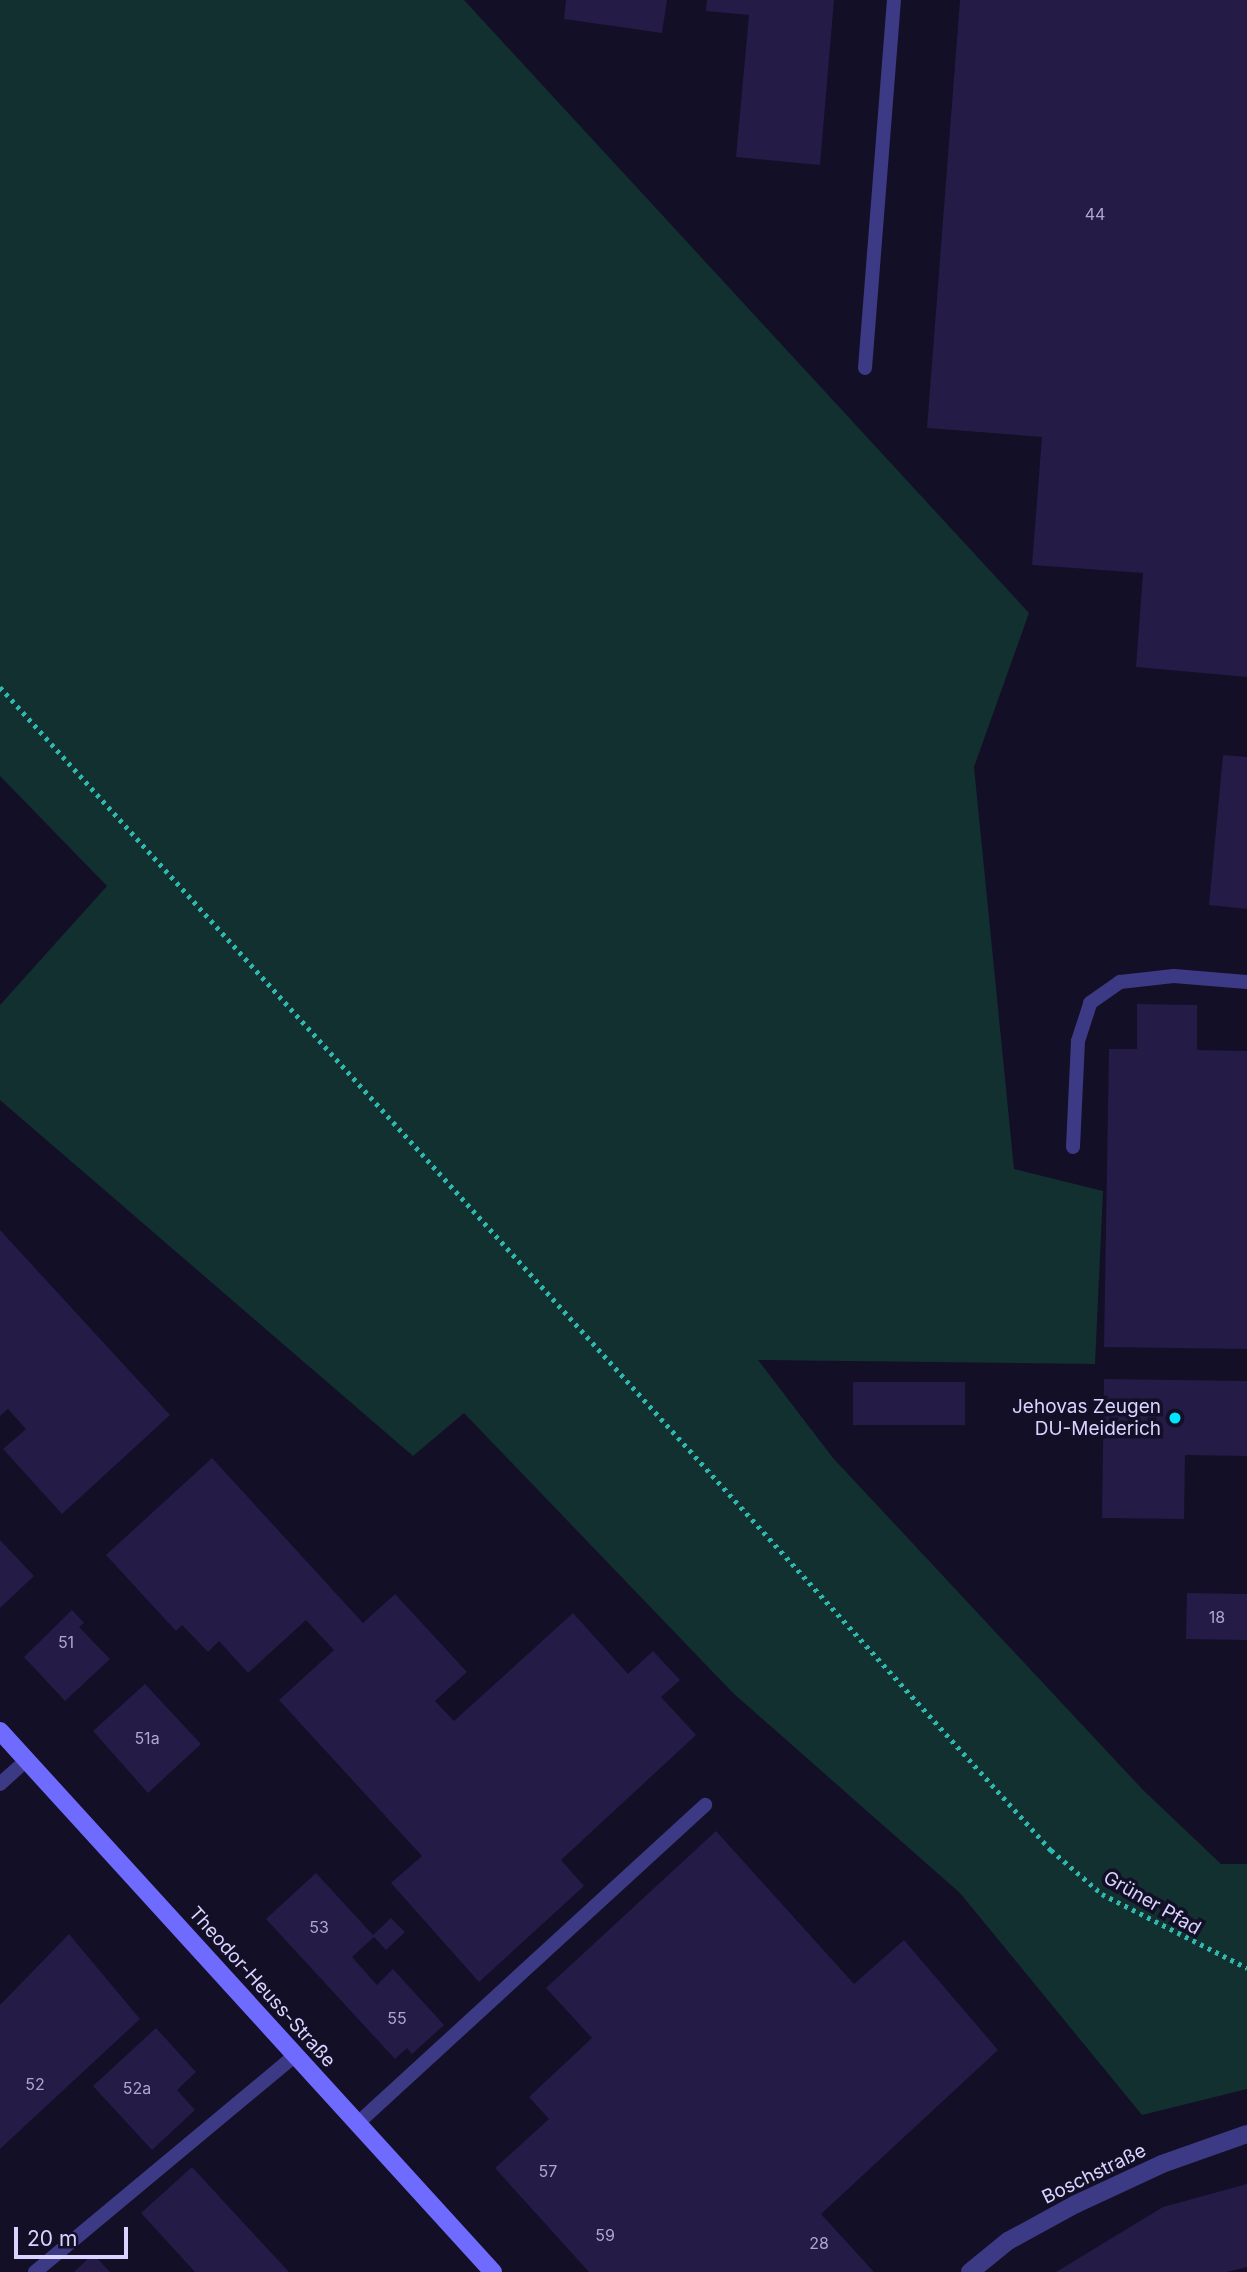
<!DOCTYPE html>
<meta charset="utf-8">
<style>
body{margin:0}
#map{position:relative;width:1247px;height:2272px;overflow:hidden;background:#130f26;font-family:Inter,sans-serif}
div>[style]{position:absolute}
.green>*{inset:0;background:#12302f}
.building>*{inset:0;background:#241b47}
.path>*{height:4.5px;margin-top:-2.25px;transform-origin:0;background:repeating-linear-gradient(90deg,#2fb8b0 0 3.5px,transparent 0 8.5px)}
.lane>*{height:14px;margin:-7px;padding:0 7px;transform-origin:7px;border-radius:7px;background:#3d3a85}
.street>*{height:18px;margin:-9px;padding:0 9px;transform-origin:9px;border-radius:9px;background:#3d3a85}
.secondary>*{height:18px;margin:-9px;padding:0 9px;transform-origin:9px;border-radius:9px;background:#6f6bff}
.dots>*{width:19px;height:19px;translate:-50% -50%;box-sizing:border-box;border:4px solid #130f26;border-radius:50%}
span{translate:-50% -50%;white-space:nowrap;text-align:center;line-height:1.15;-webkit-text-stroke:7px #130f26;paint-order:stroke}
.number-label{font-size:16px;color:#aca6d1}
.number-label span{-webkit-text-stroke-width:0}
.poi-label{font-size:19px;color:#d9d4ff}
.right{translate:-100% -50%;text-align:right}
.street-label{font-size:19px;color:#d9d4ff}
.scale{position:absolute;left:14px;top:2227px;width:114px;height:32px;box-sizing:border-box;border:4px solid #d9d4ff;border-top:0;padding-left:9px;font-size:21px;line-height:24px;white-space:nowrap;color:#d9d4ff;-webkit-text-stroke:5px #130f26;paint-order:stroke}
</style>
<div id="map">
<div class="green">
<i style="clip-path:polygon(0 0,464px 0,1029px 613px,974px 767px,1014px 1169px,1103px 1191px,1095px 1364px,758px 1360px,833px 1458px,1143px 1790px,1221px 1864px,1247px 1864px,1247px 2089px,1142px 2115px,960px 1893px,733px 1693px,464px 1413px,413px 1456px,0 1100px,0 1005px,107px 886px,0 776px)"></i>
</div>
<div class="building">
<i style="clip-path:polygon(566px 0,667px 0,662px 33px,564px 19px)"></i>
<i style="clip-path:polygon(707px 0,834px 0,820px 165px,736px 157px,749px 15px,706px 11px)"></i>
<i style="clip-path:polygon(960px 0,1247px 0,1247px 677px,1136px 667px,1143px 573px,1032px 565px,1042px 437px,927px 428px)"></i>
<i style="clip-path:polygon(1223px 755px,1247px 757px,1247px 909px,1209px 905px)"></i>
<i style="clip-path:polygon(1137px 1004px,1197px 1005px,1197px 1050px,1247px 1051px,1247px 1349px,1104px 1347px,1109px 1049px,1137px 1049px)"></i>
<i style="clip-path:polygon(0 1230px,170px 1415px,62px 1514px,3px 1449px,26px 1429px,8px 1409px,0 1416px)"></i>
<i style="clip-path:polygon(1104px 1379px,1247px 1381px,1247px 1456px,1185px 1455px,1184px 1519px,1102px 1518px)"></i>
<i style="clip-path:polygon(853px 1382px,965px 1382px,965px 1425px,853px 1425px)"></i>
<i style="clip-path:polygon(212px 1458px,363px 1623px,395px 1594px,467px 1672px,435px 1701px,454px 1721px,573px 1613px,628px 1674px,653px 1651px,680px 1680px,661px 1697px,696px 1735px,561px 1860px,584px 1886px,479px 1982px,391px 1883px,422px 1856px,279px 1700px,334px 1650px,306px 1620px,248px 1673px,219px 1641px,208px 1652px,182px 1625px,176px 1631px,106px 1555px)"></i>
<i style="clip-path:polygon(0 1540px,34px 1576px,0 1608px)"></i>
<i style="clip-path:polygon(1187px 1593px,1247px 1594px,1247px 1640px,1186px 1639px)"></i>
<i style="clip-path:polygon(72px 1610px,84px 1623px,79px 1627px,110px 1659px,65px 1701px,24px 1657px)"></i>
<i style="clip-path:polygon(145px 1684px,201px 1744px,148px 1793px,93px 1731px)"></i>
<i style="clip-path:polygon(716px 1831px,854px 1984px,904px 1940px,998px 2050px,821px 2214px,874px 2272px,589px 2272px,495px 2168px,549px 2119px,529px 2097px,592px 2038px,546px 1988px)"></i>
<i style="clip-path:polygon(316px 1873px,373px 1935px,391px 1918px,405px 1932px,386px 1950px,374px 1937px,352px 1957px,377px 1985px,393px 1969px,444px 2025px,412px 2054px,407px 2048px,395px 2059px,266px 1919px)"></i>
<i style="clip-path:polygon(69px 1934px,140px 2019px,0 2149px,0 2005px)"></i>
<i style="clip-path:polygon(156px 2028px,196px 2072px,177px 2090px,195px 2110px,152px 2150px,93px 2086px)"></i>
<i style="clip-path:polygon(192px 2167px,250px 2230px,289px 2272px,195px 2272px,141px 2213px)"></i>
<i style="clip-path:polygon(1247px 2184px,1247px 2267px,1227px 2272px,1056px 2272px,1163px 2207px)"></i>
<i style="clip-path:polygon(93px 2254px,110px 2272px,74px 2272px)"></i>
</div>
<div class="path">
<i style="left:0;top:687px;width:1568px;rotate:47.9deg"></i>
<i style="left:1051px;top:1850px;width:67px;rotate:40.8deg"></i>
<i style="left:1102px;top:1894px;width:163px;rotate:27deg"></i>
</div>
<div class="lane">
<i style="left:865px;top:368px;width:369px;rotate:-85.5deg"></i>
<i style="left:1073px;top:1147px;width:106px;rotate:-87.3deg"></i>
<i style="left:1078px;top:1041px;width:40px;rotate:-72deg"></i>
<i style="left:1090px;top:1003px;width:37px;rotate:-35deg"></i>
<i style="left:1120px;top:982px;width:54px;rotate:-6.3deg"></i>
<i style="left:1174px;top:976px;width:73px;rotate:4.7deg"></i>
<i style="left:0;top:1784px;width:36px;rotate:-42deg"></i>
<i style="left:358px;top:2123px;width:471px;rotate:-42.5deg"></i>
<i style="left:35px;top:2272px;width:339px;rotate:-39.8deg"></i>
</div>
<div class="street">
<i style="left:970px;top:2272px;width:49px;rotate:-39.2deg"></i>
<i style="left:1008px;top:2241px;width:77px;rotate:-28.6deg"></i>
<i style="left:1076px;top:2204px;width:95px;rotate:-24.9deg"></i>
<i style="left:1162px;top:2164px;width:90px;rotate:-19.4deg"></i>
</div>
<div class="secondary">
<i style="left:0;top:1731px;width:732px;rotate:47.66deg"></i>
</div>
<div class="dots">
<i style="left:1175px;top:1418px;background:#00e5ff"></i>
</div>
<div class="number-label">
<span style="left:1095px;top:214px">44</span>
<span style="left:1217px;top:1617px">18</span>
<span style="left:66px;top:1642px">51</span>
<span style="left:147px;top:1738px">51a</span>
<span style="left:319px;top:1927px">53</span>
<span style="left:397px;top:2018px">55</span>
<span style="left:35px;top:2084px">52</span>
<span style="left:137px;top:2088px">52a</span>
<span style="left:548px;top:2171px">57</span>
<span style="left:605px;top:2235px">59</span>
<span style="left:819px;top:2243px">28</span>
</div>
<div class="poi-label">
<span class="right" style="left:1161px;top:1418px">Jehovas Zeugen<br>DU-Meiderich</span>
</div>
<div class="street-label">
<span style="left:1152px;top:1903px;rotate:30deg">Grüner Pfad</span>
<span style="left:262px;top:1987px;rotate:48deg">Theodor-Heuss-Straße</span>
<span style="left:1094px;top:2174px;rotate:-26deg">Boschstraße</span>
</div>
<div class="scale">20 m</div>
</div>
